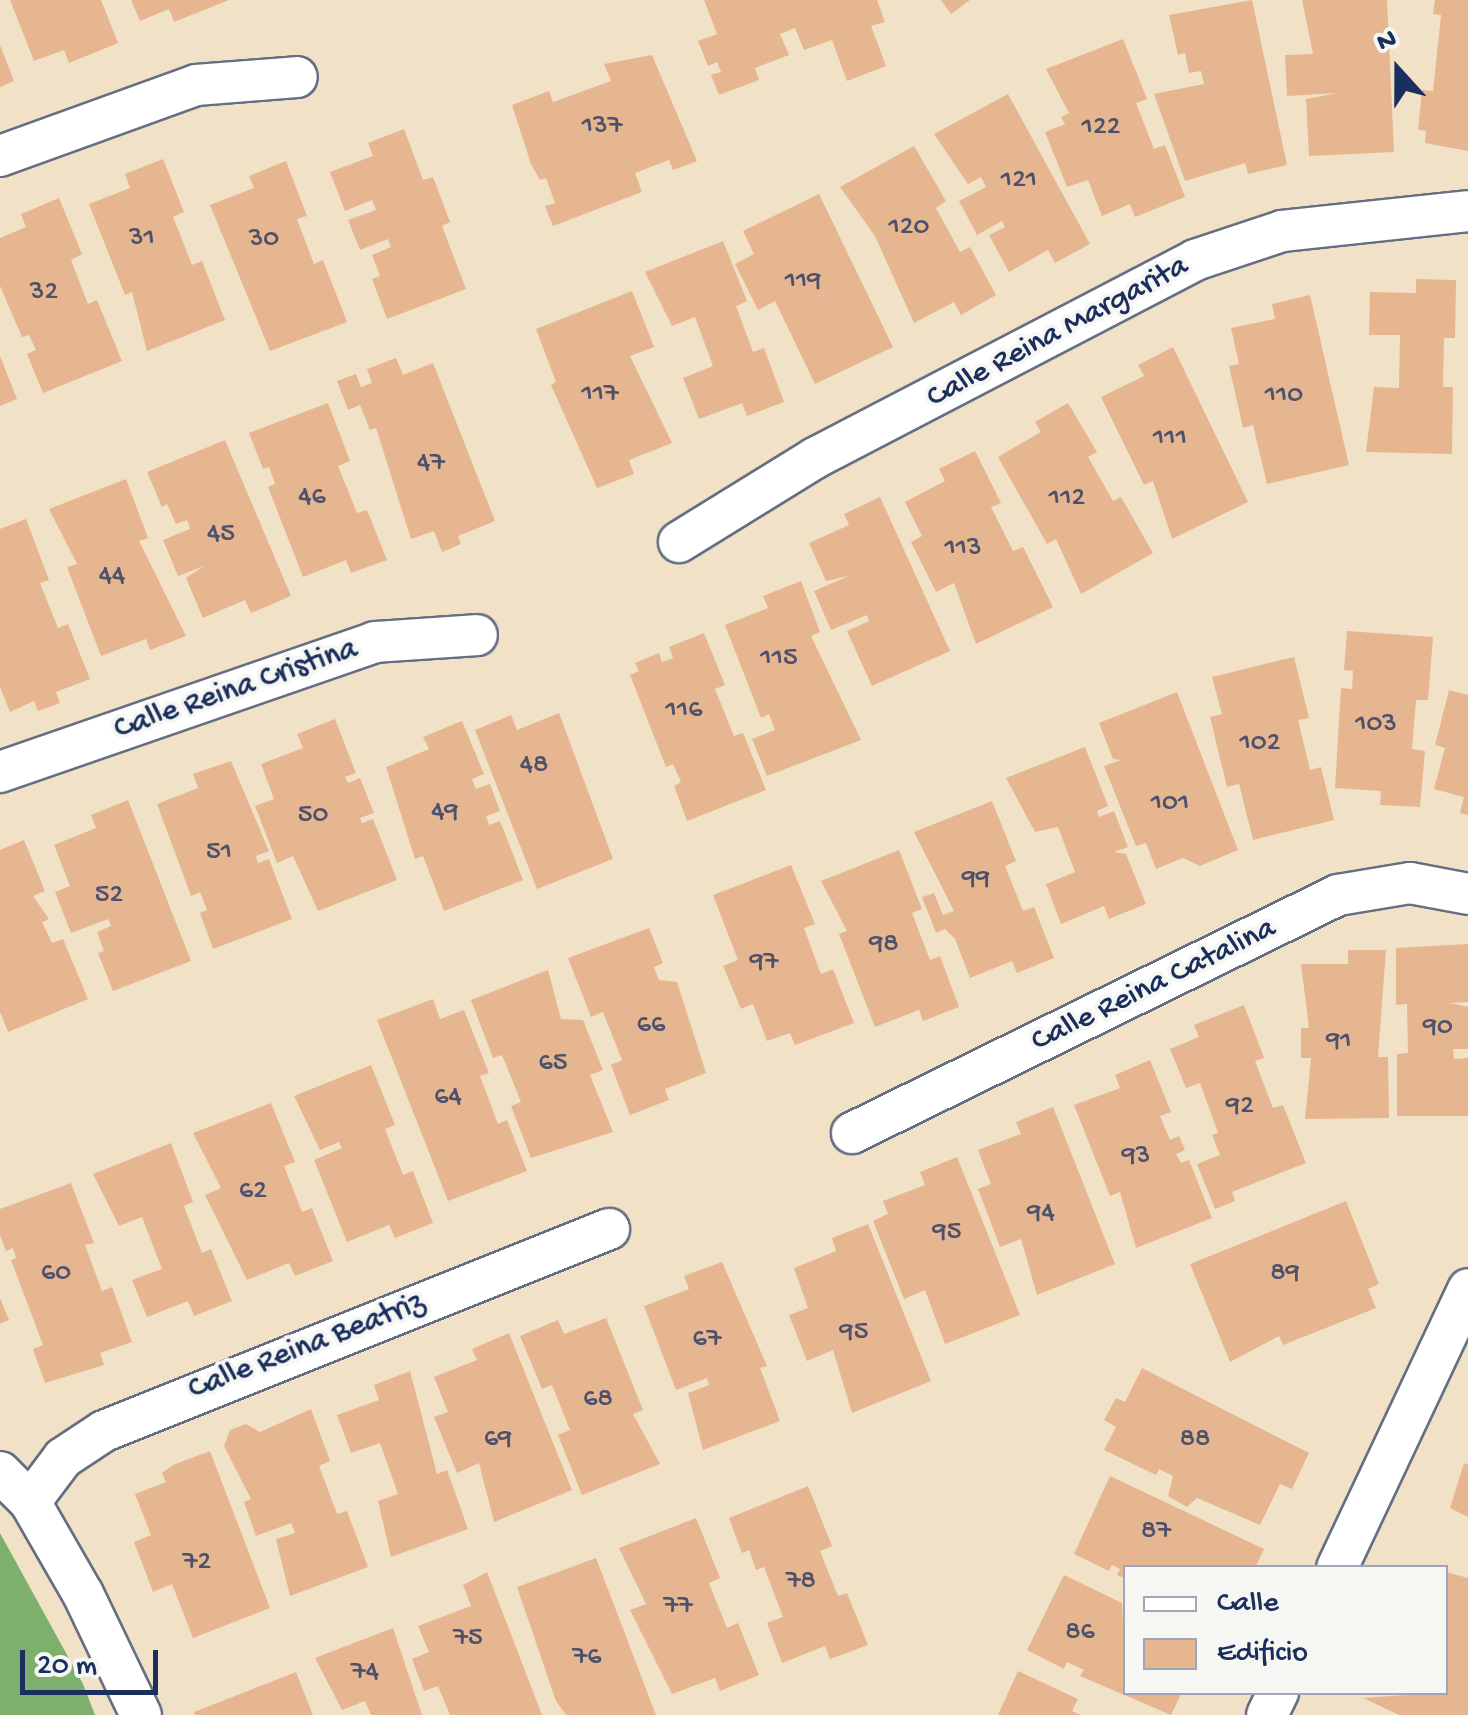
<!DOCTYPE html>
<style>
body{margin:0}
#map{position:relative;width:1468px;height:1715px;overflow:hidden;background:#f1e2c7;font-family:"Gochi Hand",sans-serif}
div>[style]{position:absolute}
.forest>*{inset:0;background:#7db06c}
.building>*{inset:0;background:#e6b691}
.roads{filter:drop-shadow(2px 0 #666e83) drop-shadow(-2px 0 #666e83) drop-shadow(0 2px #666e83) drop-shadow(0 -2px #666e83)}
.street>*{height:40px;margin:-20px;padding:0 20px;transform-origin:20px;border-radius:20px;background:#fff}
span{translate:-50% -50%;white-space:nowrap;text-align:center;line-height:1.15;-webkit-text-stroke:8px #f6f6f2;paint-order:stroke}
.number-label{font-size:28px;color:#4e516b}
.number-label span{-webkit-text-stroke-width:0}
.street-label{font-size:32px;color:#1b2f5e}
.legend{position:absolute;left:1123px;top:1565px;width:325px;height:130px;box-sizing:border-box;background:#f6f6f2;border:2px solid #9ea6b7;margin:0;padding:12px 18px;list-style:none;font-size:30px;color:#1b2f5e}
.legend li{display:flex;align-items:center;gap:20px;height:50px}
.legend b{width:50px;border:2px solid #9ea6b7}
.north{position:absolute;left:1348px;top:20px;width:100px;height:100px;-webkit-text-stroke:8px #f6f6f2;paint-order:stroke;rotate:339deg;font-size:28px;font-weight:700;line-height:40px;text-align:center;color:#1b2f5e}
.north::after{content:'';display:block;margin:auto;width:35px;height:45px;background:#1b2f5e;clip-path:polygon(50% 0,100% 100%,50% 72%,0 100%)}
.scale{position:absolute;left:20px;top:1650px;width:138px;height:45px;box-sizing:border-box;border:5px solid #1b2f5e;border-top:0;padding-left:12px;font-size:30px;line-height:35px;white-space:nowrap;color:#1b2f5e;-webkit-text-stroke:8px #f6f6f2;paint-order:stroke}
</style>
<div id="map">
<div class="forest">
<i style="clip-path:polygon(0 1533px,83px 1684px,95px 1715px,0 1715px)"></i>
</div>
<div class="building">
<i style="clip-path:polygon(10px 0,101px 0,118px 43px,69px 63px,64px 50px,34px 61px)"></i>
<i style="clip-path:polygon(131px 0,229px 0,174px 22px,169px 9px,140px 21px)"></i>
<i style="clip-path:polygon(704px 0,877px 0,885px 22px,871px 26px,886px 66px,847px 81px,832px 40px,804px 50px,795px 28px,780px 34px,789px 55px,755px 68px,759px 80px,719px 95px,711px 75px,721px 72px,717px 62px,708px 66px,698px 41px,717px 34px)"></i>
<i style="clip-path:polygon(941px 0,970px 0,951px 14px)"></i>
<i style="clip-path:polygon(1252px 0,1287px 165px,1248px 174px,1245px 163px,1185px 181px,1154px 94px,1204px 84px,1201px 71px,1189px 73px,1185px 53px,1178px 55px,1169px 15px)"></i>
<i style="clip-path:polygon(1302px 0,1387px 0,1394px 152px,1309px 156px,1306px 99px,1338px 93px,1287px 96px,1285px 55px,1313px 54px)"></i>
<i style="clip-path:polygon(1435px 0,1468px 0,1468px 151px,1425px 143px,1426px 131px,1418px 130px,1422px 90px,1433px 91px,1441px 15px,1433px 14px)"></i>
<i style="clip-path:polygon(1123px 39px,1147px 99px,1136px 103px,1154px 149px,1165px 145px,1185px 197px,1135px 217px,1130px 204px,1102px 216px,1088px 180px,1067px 187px,1045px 132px,1065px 124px,1061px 117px,1069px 113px,1046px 69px)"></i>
<i style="clip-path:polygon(0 45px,14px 81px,0 87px)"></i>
<i style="clip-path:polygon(652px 55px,697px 161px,673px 170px,669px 160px,635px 173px,642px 192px,553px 226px,545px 206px,555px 203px,546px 178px,540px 180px,531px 164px,512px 105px,549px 91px,553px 102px,611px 81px,604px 64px)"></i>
<i style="clip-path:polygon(1008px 94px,1090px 244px,1055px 263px,1048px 250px,1009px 272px,989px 235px,1005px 227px,1002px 221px,977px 235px,959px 201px,986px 187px,981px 177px,968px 184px,934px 134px)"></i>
<i style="clip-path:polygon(404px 129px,423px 180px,433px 177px,450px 222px,442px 226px,466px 289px,387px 319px,372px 279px,380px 276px,372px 255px,391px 247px,388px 239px,360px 250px,348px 220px,376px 210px,372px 200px,345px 211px,330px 172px,373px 156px,368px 143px)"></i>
<i style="clip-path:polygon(914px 146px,946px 201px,936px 208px,960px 252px,970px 247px,996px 295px,961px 315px,954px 302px,914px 323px,875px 236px,840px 187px)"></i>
<i style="clip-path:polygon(163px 159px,184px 212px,173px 217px,192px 265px,202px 261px,225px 320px,147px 351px,132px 292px,125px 295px,89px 204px,130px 188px,125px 174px)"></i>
<i style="clip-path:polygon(286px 161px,307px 216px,297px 219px,314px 264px,323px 260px,347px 322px,270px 351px,210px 205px,254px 188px,249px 176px)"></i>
<i style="clip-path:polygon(819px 194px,893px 347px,815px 384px,775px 301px,758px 310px,735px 264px,754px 254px,743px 231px)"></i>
<i style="clip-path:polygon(59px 198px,82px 254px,71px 260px,88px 304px,97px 300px,122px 361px,43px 393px,27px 354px,36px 350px,29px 335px,22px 337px,0 286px,0 238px,26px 227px,21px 214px)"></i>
<i style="clip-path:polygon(723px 241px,747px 301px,736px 306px,753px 352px,764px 348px,784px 402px,747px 416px,742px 403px,699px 419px,683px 378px,713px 366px,695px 317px,672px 326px,645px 272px)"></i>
<i style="clip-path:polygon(1416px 279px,1456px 280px,1455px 338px,1444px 338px,1443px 387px,1453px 387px,1452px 454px,1366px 452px,1374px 387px,1399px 388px,1400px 335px,1369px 335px,1370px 292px,1416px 293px)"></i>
<i style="clip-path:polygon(632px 291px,654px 347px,630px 356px,672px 443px,629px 460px,634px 474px,597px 488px,551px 385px,556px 382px,536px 329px)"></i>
<i style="clip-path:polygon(1310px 295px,1349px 465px,1267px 484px,1253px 425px,1243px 428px,1229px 366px,1239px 364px,1231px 328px,1275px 319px,1272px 304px)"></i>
<i style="clip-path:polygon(1173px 347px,1248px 502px,1172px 539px,1153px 481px,1144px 485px,1101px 397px,1144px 376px,1138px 365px)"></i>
<i style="clip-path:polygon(0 356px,17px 399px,0 406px)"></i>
<i style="clip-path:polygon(396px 358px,403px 375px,433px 363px,495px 521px,458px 536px,461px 544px,442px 552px,434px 531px,411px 539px,376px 428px,370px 430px,360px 405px,348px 410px,337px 381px,356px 374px,361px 387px,372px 383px,367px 369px)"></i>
<i style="clip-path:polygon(328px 403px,350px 461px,338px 466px,357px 513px,367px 510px,387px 560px,351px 573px,346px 560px,303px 577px,268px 487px,275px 484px,269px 467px,263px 469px,249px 433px)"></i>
<i style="clip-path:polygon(1068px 403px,1097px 452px,1088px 457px,1113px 501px,1121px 497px,1153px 553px,1081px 594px,1056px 539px,1047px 544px,998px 457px,1041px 432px,1035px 422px)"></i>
<i style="clip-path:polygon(225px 440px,291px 596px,251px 613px,245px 600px,203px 618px,186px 578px,204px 566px,178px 576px,163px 540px,190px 529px,187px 520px,176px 524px,167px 504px,162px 507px,147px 472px)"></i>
<i style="clip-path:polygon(975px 451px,1001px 503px,991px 507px,1013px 551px,1023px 547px,1053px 607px,976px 644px,954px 583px,936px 592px,911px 542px,922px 536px,905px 502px,945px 481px,939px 469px)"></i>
<i style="clip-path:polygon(126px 479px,148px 538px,139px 541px,186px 636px,150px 650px,146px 639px,101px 656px,67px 567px,77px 564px,49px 509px)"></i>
<i style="clip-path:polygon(880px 497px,950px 651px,872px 686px,847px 631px,869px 621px,867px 615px,831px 630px,814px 591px,849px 576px,826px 581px,809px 543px,849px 525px,844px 514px)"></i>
<i style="clip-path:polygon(26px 519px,49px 580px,40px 583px,58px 628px,68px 624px,90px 679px,56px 692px,60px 703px,38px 711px,34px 701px,10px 712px,0 687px,0 529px)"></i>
<i style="clip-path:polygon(801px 581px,820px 632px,811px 636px,861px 740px,767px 776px,752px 739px,775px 730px,769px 714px,761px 718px,725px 625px,768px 608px,763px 596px)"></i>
<i style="clip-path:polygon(1347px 631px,1433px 637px,1428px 700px,1416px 700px,1412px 749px,1425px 751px,1420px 807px,1380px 805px,1381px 791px,1335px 788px,1341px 688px,1352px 689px,1353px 671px,1344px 670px)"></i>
<i style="clip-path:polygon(704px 633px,725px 685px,715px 689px,734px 736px,743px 733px,766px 790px,687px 821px,674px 786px,681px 782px,673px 764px,666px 767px,630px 675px,639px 671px,635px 663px,659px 653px,662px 662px,673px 658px,669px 647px)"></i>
<i style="clip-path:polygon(1294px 657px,1309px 718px,1298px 720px,1310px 770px,1321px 767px,1334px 820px,1253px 840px,1239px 784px,1227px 787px,1210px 717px,1222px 714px,1212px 677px)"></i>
<i style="clip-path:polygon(1449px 690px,1468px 695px,1468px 815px,1460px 813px,1464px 797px,1434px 789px,1445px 748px,1435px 745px)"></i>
<i style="clip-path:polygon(1177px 692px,1238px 850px,1200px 866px,1183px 858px,1156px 869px,1146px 843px,1136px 846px,1104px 766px,1121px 760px,1113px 759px,1099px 723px)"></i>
<i style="clip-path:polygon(559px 713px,613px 859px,537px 889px,475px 730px,511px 715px,517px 730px)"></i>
<i style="clip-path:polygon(335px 719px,356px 773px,345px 777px,348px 783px,360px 778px,374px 813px,360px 818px,362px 823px,373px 819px,397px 880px,318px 911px,293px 856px,277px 863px,255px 806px,274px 799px,261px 764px,303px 748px,297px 734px)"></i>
<i style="clip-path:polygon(462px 721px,484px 774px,472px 779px,476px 789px,490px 784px,500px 811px,486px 816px,489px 825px,500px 821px,523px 880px,444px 911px,423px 856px,415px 859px,386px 767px,429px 749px,423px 737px)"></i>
<i style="clip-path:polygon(1085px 747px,1108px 806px,1097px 811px,1099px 817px,1114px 811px,1128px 847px,1114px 852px,1126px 854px,1146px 904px,1109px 919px,1104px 906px,1061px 924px,1046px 884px,1075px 872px,1058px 827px,1035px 832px,1006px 778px)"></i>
<i style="clip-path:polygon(231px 761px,269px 851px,256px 856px,258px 863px,269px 859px,292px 919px,213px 949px,200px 913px,207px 910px,200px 892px,191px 896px,157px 804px,198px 788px,193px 774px)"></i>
<i style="clip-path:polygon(128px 800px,191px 961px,113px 991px,98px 953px,104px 951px,97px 932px,111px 926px,108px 919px,71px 933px,55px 892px,70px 886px,54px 845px,96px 828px,91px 815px)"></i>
<i style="clip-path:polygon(992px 801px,1016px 861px,1005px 866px,1023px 911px,1034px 907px,1054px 958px,1017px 973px,1012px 961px,970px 978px,955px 939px,945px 929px,936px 933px,922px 897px,934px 893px,943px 915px,954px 911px,914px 832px)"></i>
<i style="clip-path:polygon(24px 840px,45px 891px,33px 896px,49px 919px,42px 922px,52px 943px,63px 939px,88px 999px,8px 1032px,0 1012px,0 850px)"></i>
<i style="clip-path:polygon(899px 850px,922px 909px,912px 913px,930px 960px,940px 956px,959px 1007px,923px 1021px,919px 1010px,875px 1027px,839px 934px,847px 931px,821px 881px)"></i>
<i style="clip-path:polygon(791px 865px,815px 924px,804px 928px,821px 974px,833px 969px,854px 1023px,795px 1045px,790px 1033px,767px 1041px,753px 1004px,741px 1009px,723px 966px,738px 960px,713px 895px)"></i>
<i style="clip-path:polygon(649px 928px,663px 963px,654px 967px,659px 980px,677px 982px,706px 1073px,665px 1089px,669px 1100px,630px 1115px,611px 1065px,622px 1060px,603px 1012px,591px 1017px,568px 958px)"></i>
<i style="clip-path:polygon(1468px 944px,1468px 1002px,1450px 1003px,1468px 1007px,1468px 1049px,1453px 1049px,1454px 1059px,1468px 1058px,1468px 1116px,1397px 1116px,1397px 1054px,1408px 1053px,1407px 1004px,1396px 1005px,1396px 948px)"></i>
<i style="clip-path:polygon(1348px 950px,1386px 950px,1378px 1057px,1388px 1057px,1389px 1118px,1305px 1119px,1311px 1058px,1301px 1058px,1301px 1028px,1309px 1028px,1301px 964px,1348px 964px)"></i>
<i style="clip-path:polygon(548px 970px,561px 1019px,583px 1020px,603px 1070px,590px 1075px,613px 1132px,531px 1158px,511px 1106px,521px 1102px,502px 1055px,493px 1058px,471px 1000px)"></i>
<i style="clip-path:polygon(433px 999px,440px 1019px,464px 1010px,489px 1073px,480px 1076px,498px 1124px,507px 1120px,527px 1171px,448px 1201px,377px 1020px)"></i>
<i style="clip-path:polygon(1244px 1005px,1264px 1058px,1255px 1061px,1273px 1108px,1283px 1105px,1306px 1163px,1232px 1192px,1235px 1201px,1215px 1209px,1197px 1164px,1220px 1155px,1212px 1135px,1218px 1133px,1200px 1083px,1186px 1088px,1170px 1049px,1199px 1037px,1194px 1025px)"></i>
<i style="clip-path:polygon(1150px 1060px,1171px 1112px,1160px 1116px,1170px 1140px,1179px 1136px,1185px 1150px,1176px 1154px,1181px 1163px,1189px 1160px,1212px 1218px,1136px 1248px,1120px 1192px,1110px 1196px,1074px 1105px,1120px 1088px,1115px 1075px)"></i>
<i style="clip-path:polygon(371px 1065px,395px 1125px,385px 1129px,403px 1175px,413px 1171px,433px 1223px,395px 1238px,389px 1225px,347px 1242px,314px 1160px,342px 1148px,339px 1142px,320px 1150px,294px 1096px)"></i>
<i style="clip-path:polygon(271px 1103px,295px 1162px,284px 1166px,302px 1212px,312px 1208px,333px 1261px,295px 1276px,289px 1263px,247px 1280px,205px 1195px,221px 1188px,193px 1133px)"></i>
<i style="clip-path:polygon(1053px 1107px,1115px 1264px,1037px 1295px,1021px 1239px,1000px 1247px,978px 1189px,991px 1184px,978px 1150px,1021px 1134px,1016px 1122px)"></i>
<i style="clip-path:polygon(171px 1143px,193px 1202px,184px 1206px,202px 1253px,211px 1249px,232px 1301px,194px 1316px,188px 1301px,147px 1317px,132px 1280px,162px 1269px,142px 1217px,119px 1226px,93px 1174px)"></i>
<i style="clip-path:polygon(957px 1157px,1020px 1315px,945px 1344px,925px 1290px,904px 1299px,873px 1221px,888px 1214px,883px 1201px,925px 1185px,920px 1172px)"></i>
<i style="clip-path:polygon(71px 1183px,94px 1243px,85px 1245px,102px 1291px,112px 1287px,132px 1342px,100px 1353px,104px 1365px,45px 1383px,33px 1349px,43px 1345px,11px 1260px,16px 1258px,13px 1248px,6px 1251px,0 1235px,0 1209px)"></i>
<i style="clip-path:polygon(1346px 1201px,1379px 1284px,1368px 1289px,1376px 1308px,1283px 1345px,1279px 1336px,1230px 1362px,1190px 1264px)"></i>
<i style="clip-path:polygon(868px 1224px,931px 1381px,852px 1413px,833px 1350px,807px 1361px,789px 1315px,808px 1308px,794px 1268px,836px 1251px,832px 1238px)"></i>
<i style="clip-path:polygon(722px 1262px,767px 1366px,760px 1368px,780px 1421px,703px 1450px,688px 1393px,709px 1385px,707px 1378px,676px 1390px,644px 1306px,689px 1289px,684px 1276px)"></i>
<i style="clip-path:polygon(0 1298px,9px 1320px,0 1324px)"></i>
<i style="clip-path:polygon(606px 1318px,643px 1410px,633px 1414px,660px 1464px,582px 1495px,558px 1435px,570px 1430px,552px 1385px,542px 1389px,520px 1336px,558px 1320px,564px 1334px)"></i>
<i style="clip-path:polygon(509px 1333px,572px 1490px,494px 1522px,479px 1463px,457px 1473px,434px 1417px,448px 1412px,434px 1377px,477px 1360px,472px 1349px)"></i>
<i style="clip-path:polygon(1142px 1368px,1309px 1453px,1292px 1489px,1280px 1484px,1260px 1525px,1197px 1498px,1187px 1507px,1168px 1496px,1173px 1476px,1159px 1469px,1156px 1475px,1104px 1450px,1116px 1427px,1104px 1420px,1116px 1398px,1125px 1402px)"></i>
<i style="clip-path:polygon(410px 1371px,437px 1474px,447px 1470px,468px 1529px,391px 1557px,378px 1501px,398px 1494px,380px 1443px,351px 1453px,337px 1415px,379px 1400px,374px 1385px)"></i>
<i style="clip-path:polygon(311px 1409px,330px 1461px,319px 1466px,337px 1514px,347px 1511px,368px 1567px,290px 1596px,276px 1539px,295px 1533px,291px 1523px,256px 1536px,244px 1502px,251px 1499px,224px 1446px,230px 1430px,246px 1424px,260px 1432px)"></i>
<i style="clip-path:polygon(210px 1451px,270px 1608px,193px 1638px,172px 1584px,153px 1592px,134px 1542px,151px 1535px,135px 1494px,166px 1482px,162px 1473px,173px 1465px)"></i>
<i style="clip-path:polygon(1464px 1463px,1468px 1465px,1468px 1517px,1450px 1508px)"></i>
<i style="clip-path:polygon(1110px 1476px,1264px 1549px,1255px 1568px,1126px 1568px,1126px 1579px,1117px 1575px,1120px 1569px,1112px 1565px,1109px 1571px,1074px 1554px)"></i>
<i style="clip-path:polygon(808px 1486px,832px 1546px,820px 1551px,838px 1596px,847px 1593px,868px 1645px,830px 1659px,825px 1646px,782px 1663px,767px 1623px,783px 1617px,764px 1567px,756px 1570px,749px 1550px,742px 1553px,729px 1518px)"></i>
<i style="clip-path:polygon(696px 1518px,720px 1578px,709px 1583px,727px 1628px,738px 1623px,759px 1675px,720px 1691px,715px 1678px,672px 1694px,630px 1610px,646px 1604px,619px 1548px)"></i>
<i style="clip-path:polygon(596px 1558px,656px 1715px,566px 1715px,556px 1701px,517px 1587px)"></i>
<i style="clip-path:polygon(487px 1572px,542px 1715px,450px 1715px,438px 1686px,424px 1691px,412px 1659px,429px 1652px,418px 1626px,471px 1606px,463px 1585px)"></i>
<i style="clip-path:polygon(1446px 1572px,1468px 1578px,1468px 1715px,1399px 1715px,1363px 1698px,1446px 1692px)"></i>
<i style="clip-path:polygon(1064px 1575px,1122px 1603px,1126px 1692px,1182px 1692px,1171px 1715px,1080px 1676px,1084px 1670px,1067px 1662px,1064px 1669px,1027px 1650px)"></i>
<i style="clip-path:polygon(393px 1628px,422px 1715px,371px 1715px,365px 1701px,342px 1710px,315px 1658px)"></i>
<i style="clip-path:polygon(1018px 1671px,1078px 1699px,1072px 1711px,1081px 1715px,998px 1715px)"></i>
<i style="clip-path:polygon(296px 1672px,313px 1715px,195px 1715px,194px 1712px)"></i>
</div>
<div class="roads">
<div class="street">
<i style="left:0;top:156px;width:208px;rotate:-19.9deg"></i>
<i style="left:196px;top:85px;width:101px;rotate:-4.5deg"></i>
<i style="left:679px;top:542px;width:160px;rotate:-31.7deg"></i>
<i style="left:815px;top:458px;width:428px;rotate:-27.5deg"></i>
<i style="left:1195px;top:260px;width:92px;rotate:-18.4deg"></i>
<i style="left:1282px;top:231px;width:187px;rotate:-6.1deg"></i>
<i style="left:0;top:772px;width:397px;rotate:-19.1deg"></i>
<i style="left:375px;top:642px;width:102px;rotate:-3.9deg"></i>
<i style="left:852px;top:1133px;width:541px;rotate:-26.09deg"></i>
<i style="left:1338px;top:895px;width:73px;rotate:-9.5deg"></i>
<i style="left:1410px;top:883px;width:59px;rotate:10.7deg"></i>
<i style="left:0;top:1472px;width:42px;rotate:45deg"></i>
<i style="left:30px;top:1502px;width:106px;rotate:60.1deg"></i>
<i style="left:83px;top:1594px;width:134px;rotate:64.4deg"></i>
<i style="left:30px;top:1502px;width:55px;rotate:-53.1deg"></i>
<i style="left:63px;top:1458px;width:49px;rotate:-33.4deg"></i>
<i style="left:104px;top:1431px;width:544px;rotate:-21.8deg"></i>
<i style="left:1337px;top:1568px;width:308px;rotate:-64.8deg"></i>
<i style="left:1267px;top:1715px;width:25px;rotate:-64deg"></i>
</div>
</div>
<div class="number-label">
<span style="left:602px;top:127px">137</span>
<span style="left:1101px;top:128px">122</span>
<span style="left:1019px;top:181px">121</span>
<span style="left:909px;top:228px">120</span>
<span style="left:142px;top:239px">31</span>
<span style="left:264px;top:240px">30</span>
<span style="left:803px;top:282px">119</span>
<span style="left:44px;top:293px">32</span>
<span style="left:600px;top:395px">117</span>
<span style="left:1284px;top:396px">110</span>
<span style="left:1170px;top:439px">111</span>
<span style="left:431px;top:464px">47</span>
<span style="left:312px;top:498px">46</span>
<span style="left:1067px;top:499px">112</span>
<span style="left:221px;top:535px">45</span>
<span style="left:963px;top:549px">113</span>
<span style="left:112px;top:577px">44</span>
<span style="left:779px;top:659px">115</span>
<span style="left:684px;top:711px">116</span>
<span style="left:1376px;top:725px">103</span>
<span style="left:1260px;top:744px">102</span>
<span style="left:534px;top:766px">48</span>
<span style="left:1170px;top:804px">101</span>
<span style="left:445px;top:813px">49</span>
<span style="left:313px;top:816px">50</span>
<span style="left:219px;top:853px">51</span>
<span style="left:976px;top:880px">99</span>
<span style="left:109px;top:896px">52</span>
<span style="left:884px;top:945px">98</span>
<span style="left:764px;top:963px">97</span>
<span style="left:651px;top:1026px">66</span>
<span style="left:1438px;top:1028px">90</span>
<span style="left:1339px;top:1042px">91</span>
<span style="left:553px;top:1064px">65</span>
<span style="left:448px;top:1098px">64</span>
<span style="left:1240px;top:1107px">92</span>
<span style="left:1136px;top:1157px">93</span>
<span style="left:253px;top:1192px">62</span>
<span style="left:1041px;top:1214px">94</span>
<span style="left:947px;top:1233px">95</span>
<span style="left:56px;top:1274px">60</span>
<span style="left:1285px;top:1274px">89</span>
<span style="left:854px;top:1333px">95</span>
<span style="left:707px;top:1340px">67</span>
<span style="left:598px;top:1400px">68</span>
<span style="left:498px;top:1440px">69</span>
<span style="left:1195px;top:1440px">88</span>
<span style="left:1156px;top:1532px">87</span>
<span style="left:197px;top:1563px">72</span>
<span style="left:801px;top:1582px">78</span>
<span style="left:678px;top:1607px">77</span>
<span style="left:1080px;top:1633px">86</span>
<span style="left:468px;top:1639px">75</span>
<span style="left:587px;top:1658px">76</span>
<span style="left:365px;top:1673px">74</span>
</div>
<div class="street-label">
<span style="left:1058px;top:333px;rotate:-28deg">Calle Reina Margarita</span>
<span style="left:236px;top:690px;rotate:-19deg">Calle Reina Cristina</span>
<span style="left:1154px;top:986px;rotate:-26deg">Calle Reina Catalina</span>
<span style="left:307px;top:1347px;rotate:-21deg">Calle Reina Beatriz</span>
</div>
<ul class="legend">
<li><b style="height:12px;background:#fff"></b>Calle</li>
<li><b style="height:28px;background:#e6b691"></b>Edificio</li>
</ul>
<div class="north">N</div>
<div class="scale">20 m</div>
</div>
